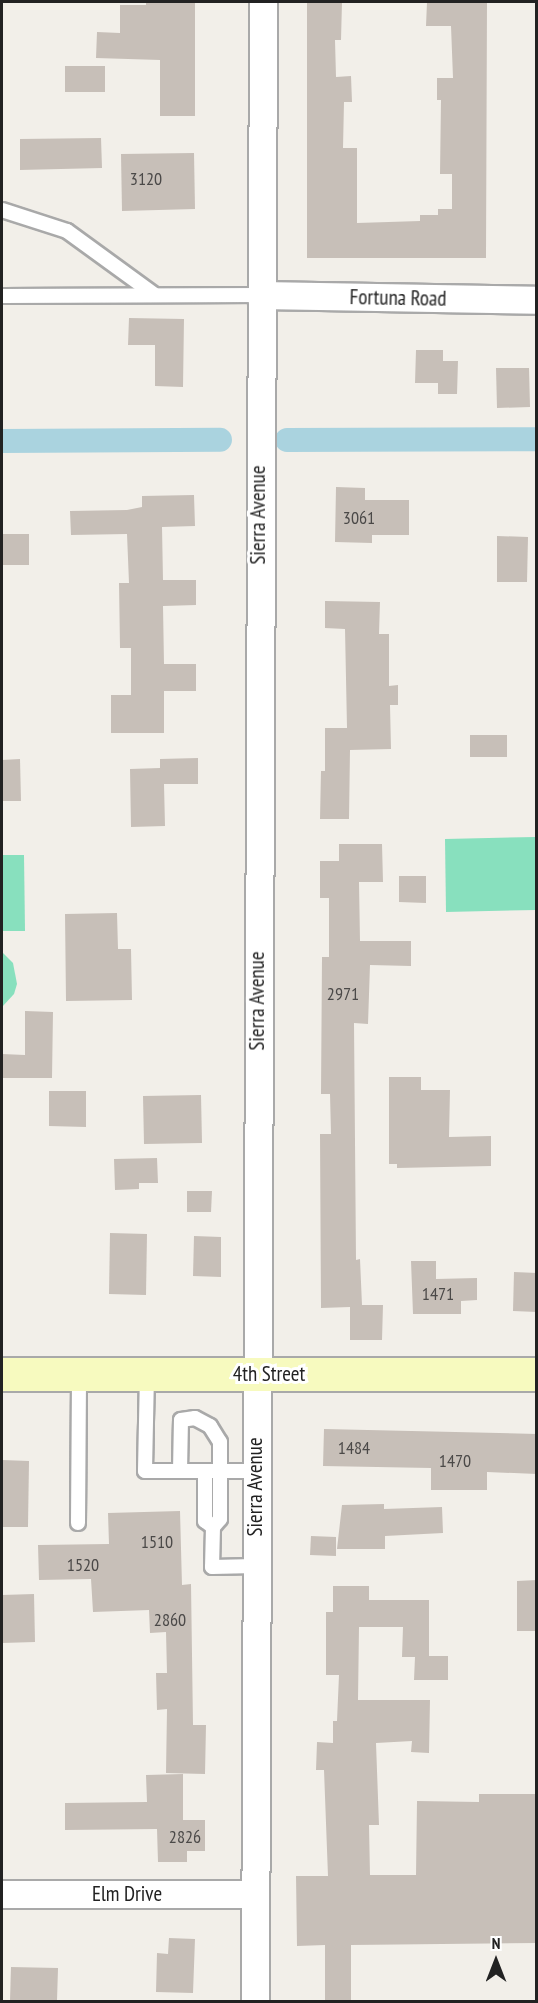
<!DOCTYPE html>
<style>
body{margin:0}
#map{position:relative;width:538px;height:2003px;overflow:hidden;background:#f2efe9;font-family:"PT Sans Narrow",sans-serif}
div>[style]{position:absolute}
.pitch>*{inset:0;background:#88e0be}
.canal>*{height:24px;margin:-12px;padding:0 12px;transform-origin:12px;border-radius:12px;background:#aad3df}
.building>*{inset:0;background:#c7bfb8}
.roads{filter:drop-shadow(2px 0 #a9a9a9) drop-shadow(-2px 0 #a9a9a9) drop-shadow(0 2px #a9a9a9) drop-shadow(0 -2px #a9a9a9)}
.lane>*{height:14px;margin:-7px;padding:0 7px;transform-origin:7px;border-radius:7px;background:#fff}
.street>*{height:27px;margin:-13.5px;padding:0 13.5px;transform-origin:13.5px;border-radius:13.5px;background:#fff}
.secondary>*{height:33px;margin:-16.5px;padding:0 16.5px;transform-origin:16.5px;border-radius:16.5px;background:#f7fabf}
span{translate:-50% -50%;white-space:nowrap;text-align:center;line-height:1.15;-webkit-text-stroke:6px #fff;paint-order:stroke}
.number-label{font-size:18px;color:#4b4948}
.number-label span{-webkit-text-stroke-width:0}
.street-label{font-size:21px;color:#222}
.frame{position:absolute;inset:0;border:3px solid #222;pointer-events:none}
.north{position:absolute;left:466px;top:1931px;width:60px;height:60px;-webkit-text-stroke:4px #fff;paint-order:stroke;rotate:0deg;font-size:16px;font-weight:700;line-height:24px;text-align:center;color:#222}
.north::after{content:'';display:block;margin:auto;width:21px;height:27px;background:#222;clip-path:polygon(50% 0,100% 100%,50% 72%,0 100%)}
</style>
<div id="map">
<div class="pitch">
<i style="clip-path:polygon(536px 837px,536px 910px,446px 912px,445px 839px)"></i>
<i style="clip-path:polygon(2px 855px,24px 855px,25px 931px,2px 931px)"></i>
<i style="clip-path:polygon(2px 952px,13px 963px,17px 984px,14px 994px,2px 1007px)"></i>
</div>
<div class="canal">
<i style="left:287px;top:440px;width:249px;rotate:-0.2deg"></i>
<i style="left:2px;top:441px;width:218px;rotate:-0.3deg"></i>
</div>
<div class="building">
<i style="clip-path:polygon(146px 2px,195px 2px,195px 116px,160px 116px,160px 60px,96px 58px,97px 32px,120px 33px,120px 5px,146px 5px)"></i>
<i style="clip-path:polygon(307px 2px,342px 2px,341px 40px,335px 40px,336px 77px,351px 76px,352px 102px,344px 102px,343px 148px,357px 148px,357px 223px,420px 221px,420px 215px,438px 215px,438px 209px,452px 209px,452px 174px,440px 174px,441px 100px,437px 100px,437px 78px,453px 78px,451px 26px,426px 26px,427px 2px,487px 2px,486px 258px,307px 258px)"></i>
<i style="clip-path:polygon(65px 66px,105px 66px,105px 92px,65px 92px)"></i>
<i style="clip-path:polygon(101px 138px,102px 168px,20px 170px,20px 139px)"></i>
<i style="clip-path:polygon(194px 153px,195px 209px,122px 211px,121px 154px)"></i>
<i style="clip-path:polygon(129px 318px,184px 319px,183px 387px,155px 386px,155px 345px,128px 345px)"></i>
<i style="clip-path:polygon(416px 350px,443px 350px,443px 361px,458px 361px,457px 394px,438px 394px,438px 383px,415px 383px)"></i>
<i style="clip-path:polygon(496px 368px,529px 368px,530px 407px,497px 408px)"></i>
<i style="clip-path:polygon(336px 487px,365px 488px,365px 500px,409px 500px,409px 535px,372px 535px,372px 543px,335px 542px)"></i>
<i style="clip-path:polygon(194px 495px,195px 526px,162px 527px,163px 580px,196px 580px,196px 605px,163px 606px,164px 664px,196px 664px,196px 691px,164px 691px,164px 733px,111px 733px,111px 695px,131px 695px,131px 648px,120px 648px,119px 583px,129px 583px,127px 534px,71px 535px,70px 511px,127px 510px,142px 507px,142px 496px)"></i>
<i style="clip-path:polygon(2px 534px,29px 534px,29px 565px,2px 565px)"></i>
<i style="clip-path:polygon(497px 536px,528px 537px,527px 582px,497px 582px)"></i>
<i style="clip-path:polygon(325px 601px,380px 602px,379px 634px,389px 634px,389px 686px,398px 685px,398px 705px,390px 705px,391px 749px,350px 750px,349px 819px,320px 819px,321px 771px,325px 771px,325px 728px,347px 728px,345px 629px,325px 628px)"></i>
<i style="clip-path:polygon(470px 735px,507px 735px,507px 757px,470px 757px)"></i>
<i style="clip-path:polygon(198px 758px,198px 784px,164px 784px,165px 826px,131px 827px,130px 769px,160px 768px,160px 759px)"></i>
<i style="clip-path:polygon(20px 759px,21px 801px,2px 801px,2px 760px)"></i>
<i style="clip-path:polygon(339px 844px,382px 844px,383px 882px,359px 882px,360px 941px,411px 941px,411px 966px,370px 965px,368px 1024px,354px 1023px,356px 1260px,360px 1259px,362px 1305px,383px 1305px,382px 1340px,350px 1340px,350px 1307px,321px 1308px,320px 1134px,331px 1134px,330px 1094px,321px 1094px,322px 957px,329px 957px,329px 898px,320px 898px,320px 861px,339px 861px)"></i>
<i style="clip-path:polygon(399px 876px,426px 876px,426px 903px,399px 902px)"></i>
<i style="clip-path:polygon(117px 913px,118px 949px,131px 949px,132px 1000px,66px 1001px,65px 914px)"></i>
<i style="clip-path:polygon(25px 1011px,53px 1012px,52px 1078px,2px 1078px,2px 1054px,25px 1055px)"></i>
<i style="clip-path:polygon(389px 1077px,421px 1077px,421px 1090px,450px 1090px,449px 1137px,491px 1136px,491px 1166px,397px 1168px,397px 1164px,389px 1164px)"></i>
<i style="clip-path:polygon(49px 1091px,86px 1091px,86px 1127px,49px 1126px)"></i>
<i style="clip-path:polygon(201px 1095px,202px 1143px,144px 1144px,143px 1096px)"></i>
<i style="clip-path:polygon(157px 1158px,158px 1183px,139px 1183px,139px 1189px,115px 1190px,114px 1159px)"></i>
<i style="clip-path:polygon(187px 1191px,212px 1191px,211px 1212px,187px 1212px)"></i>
<i style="clip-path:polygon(110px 1233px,147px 1234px,146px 1295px,109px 1294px)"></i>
<i style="clip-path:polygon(194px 1236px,221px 1237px,221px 1277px,193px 1276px)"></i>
<i style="clip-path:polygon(411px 1261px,436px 1261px,436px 1279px,477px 1278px,477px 1300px,461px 1301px,461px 1314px,413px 1314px)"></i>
<i style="clip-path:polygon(514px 1272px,537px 1273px,537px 1312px,513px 1311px)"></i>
<i style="clip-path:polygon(324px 1429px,537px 1434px,537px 1474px,487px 1472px,487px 1490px,431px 1490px,431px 1468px,323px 1466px)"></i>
<i style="clip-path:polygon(2px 1460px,29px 1461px,28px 1527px,2px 1527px)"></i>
<i style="clip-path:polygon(384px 1504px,384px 1509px,442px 1507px,443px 1533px,385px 1536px,385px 1549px,337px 1549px,342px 1505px)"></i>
<i style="clip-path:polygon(180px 1511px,182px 1585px,191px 1584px,193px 1725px,206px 1725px,205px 1774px,166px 1773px,167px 1709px,157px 1710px,156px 1673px,167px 1673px,166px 1632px,150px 1633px,149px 1610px,93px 1612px,91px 1579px,39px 1580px,38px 1545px,109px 1544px,108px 1513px)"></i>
<i style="clip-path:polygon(311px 1536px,336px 1537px,336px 1556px,310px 1555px)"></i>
<i style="clip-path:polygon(537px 1580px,537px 1631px,517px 1631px,517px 1581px)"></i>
<i style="clip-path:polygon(333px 1586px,369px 1586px,369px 1600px,429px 1600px,429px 1656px,448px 1656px,448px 1680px,414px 1680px,415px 1657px,402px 1657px,403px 1627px,359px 1627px,358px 1700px,430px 1700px,429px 1753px,411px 1752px,412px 1741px,376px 1743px,379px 1825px,369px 1825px,370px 1875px,416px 1875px,417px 1801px,479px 1802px,479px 1794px,537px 1794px,537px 1943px,351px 1945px,351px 2001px,325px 2000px,325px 1945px,297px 1946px,296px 1876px,328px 1876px,324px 1770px,316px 1770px,317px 1742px,333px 1743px,333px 1721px,337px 1721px,339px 1675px,326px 1675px,326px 1612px,333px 1612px)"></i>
<i style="clip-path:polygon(34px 1594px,35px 1642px,2px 1643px,2px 1595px)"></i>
<i style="clip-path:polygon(183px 1774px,183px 1820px,205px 1820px,205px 1851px,187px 1851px,187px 1862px,158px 1862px,157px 1829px,65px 1830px,65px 1803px,147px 1802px,146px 1775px)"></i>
<i style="clip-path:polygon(169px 1938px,195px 1939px,193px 1993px,156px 1992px,157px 1953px,168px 1954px)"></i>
<i style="clip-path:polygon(11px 1967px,58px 1968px,57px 2001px,10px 2001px)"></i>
</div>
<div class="roads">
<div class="lane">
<i style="left:2px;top:210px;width:68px;rotate:17.9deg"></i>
<i style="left:67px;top:231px;width:109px;rotate:36deg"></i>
<i style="left:2px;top:296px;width:258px;rotate:-0.2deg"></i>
<i style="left:147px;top:1374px;width:97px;rotate:91.2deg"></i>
<i style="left:145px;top:1471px;width:110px"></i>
<i style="left:180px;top:1471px;width:51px;rotate:-88.9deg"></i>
<i style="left:181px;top:1420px;width:14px;rotate:-8deg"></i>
<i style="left:195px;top:1418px;width:17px;rotate:28deg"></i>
<i style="left:210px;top:1426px;width:19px;rotate:58deg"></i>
<i style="left:220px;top:1442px;width:77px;rotate:90deg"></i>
<i style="left:220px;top:1519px;width:11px;rotate:131deg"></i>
<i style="left:213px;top:1527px;width:40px;rotate:91.4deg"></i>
<i style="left:212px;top:1567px;width:43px;rotate:-1.3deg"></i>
<i style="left:205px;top:1471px;width:50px;rotate:90deg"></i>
<i style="left:205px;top:1521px;width:10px;rotate:37deg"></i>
<i style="left:78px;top:1523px;width:149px;rotate:-89.6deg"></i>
</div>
<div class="street">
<i style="left:260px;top:295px;width:276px;rotate:1deg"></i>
<i style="left:2px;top:1894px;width:251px"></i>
<i style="left:255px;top:2002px;width:2000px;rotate:-89.77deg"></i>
</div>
<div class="secondary">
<i style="left:2px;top:1374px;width:534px"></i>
</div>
</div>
<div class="number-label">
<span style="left:146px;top:179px">3120</span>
<span style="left:359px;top:518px">3061</span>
<span style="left:343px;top:994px">2971</span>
<span style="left:438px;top:1294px">1471</span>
<span style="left:354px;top:1448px">1484</span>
<span style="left:455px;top:1461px">1470</span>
<span style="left:157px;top:1542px">1510</span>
<span style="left:83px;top:1565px">1520</span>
<span style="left:170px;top:1620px">2860</span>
<span style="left:185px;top:1837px">2826</span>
</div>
<div class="street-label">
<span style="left:398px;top:298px;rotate:1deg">Fortuna Road</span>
<span style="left:258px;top:515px;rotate:-90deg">Sierra Avenue</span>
<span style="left:257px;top:1001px;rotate:-90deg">Sierra Avenue</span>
<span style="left:269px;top:1374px">4th Street</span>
<span style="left:255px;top:1487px;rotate:-90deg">Sierra Avenue</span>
<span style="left:127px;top:1894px">Elm Drive</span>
</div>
<div class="frame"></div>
<div class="north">N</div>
</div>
